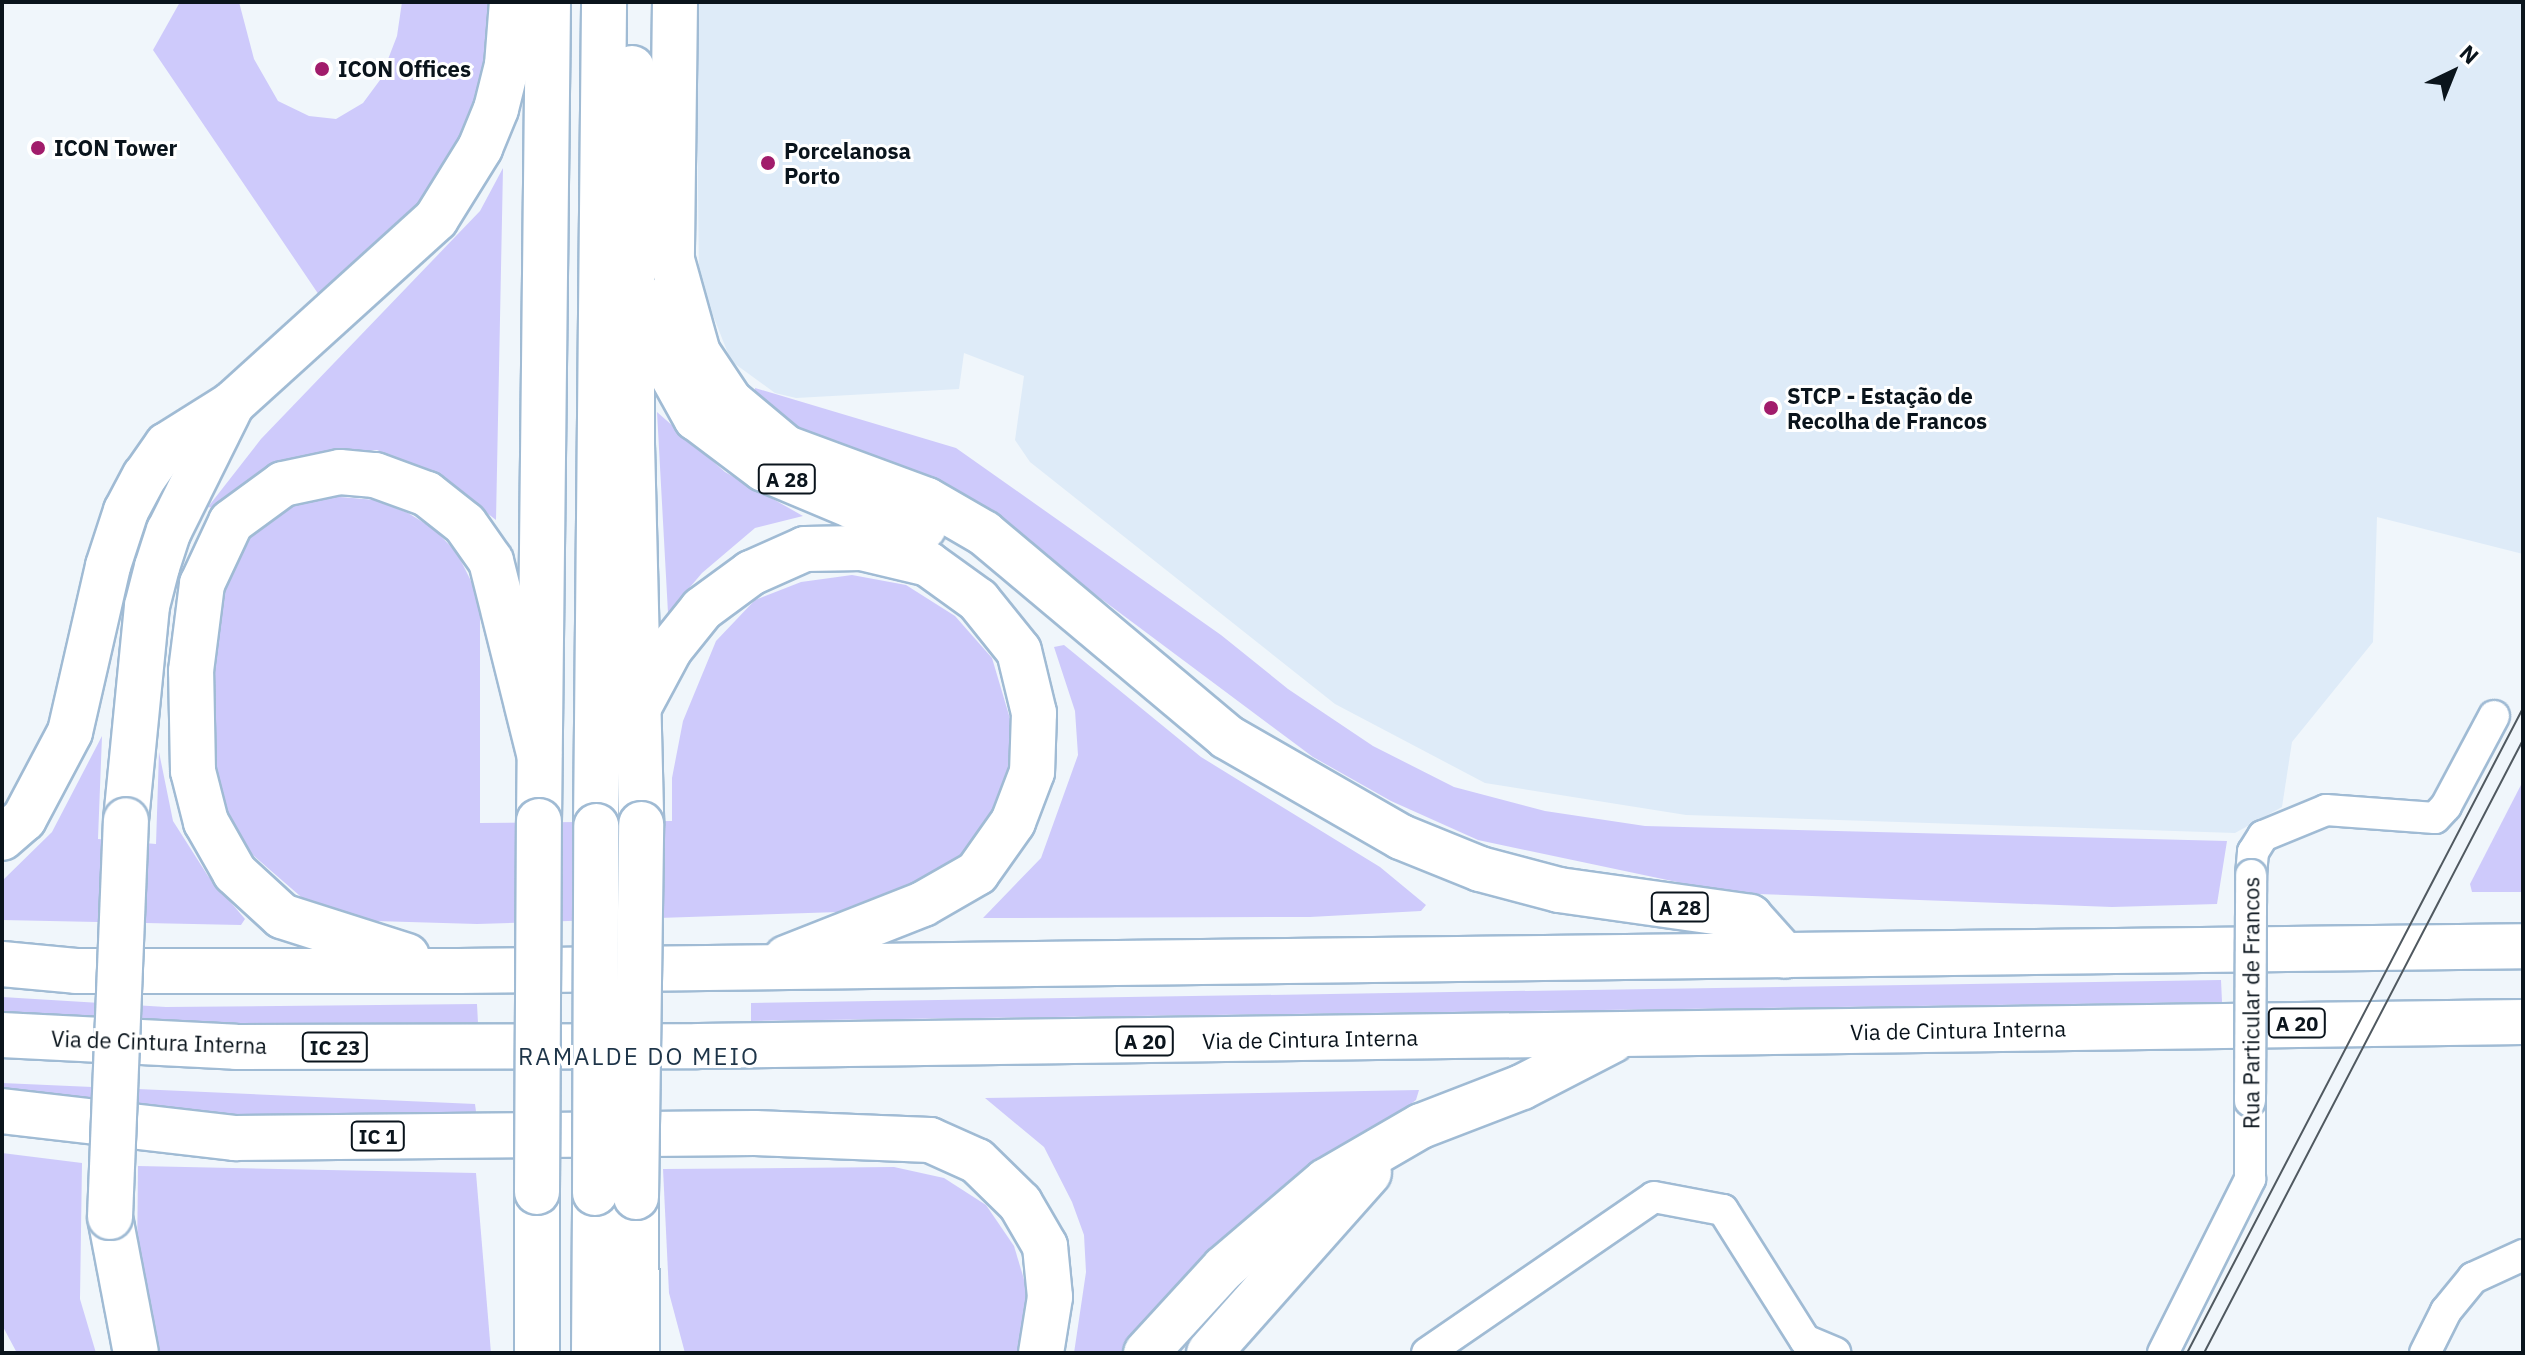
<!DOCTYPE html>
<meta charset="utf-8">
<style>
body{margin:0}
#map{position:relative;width:2525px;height:1355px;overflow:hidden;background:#f0f6fb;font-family:"IBM Plex Sans",sans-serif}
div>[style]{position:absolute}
.built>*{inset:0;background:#deebf8}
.green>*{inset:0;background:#cecafb}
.roads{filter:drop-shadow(2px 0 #a0bbd4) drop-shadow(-2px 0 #a0bbd4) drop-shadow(0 2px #a0bbd4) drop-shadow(0 -2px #a0bbd4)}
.street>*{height:30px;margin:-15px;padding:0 15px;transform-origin:15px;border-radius:15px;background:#fff}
.highway>*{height:44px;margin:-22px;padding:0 22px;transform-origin:22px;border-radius:22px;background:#fff}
.tram>*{height:2px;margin:-1px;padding:0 1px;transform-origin:1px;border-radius:1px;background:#505960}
.bridges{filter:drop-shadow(2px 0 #a0bbd4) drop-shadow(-2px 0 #a0bbd4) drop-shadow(0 2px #a0bbd4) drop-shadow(0 -2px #a0bbd4)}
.street-bridge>*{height:30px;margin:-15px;padding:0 15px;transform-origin:15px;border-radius:15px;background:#fff}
.highway-bridge>*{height:44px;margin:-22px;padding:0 22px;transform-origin:22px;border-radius:22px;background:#fff}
.dots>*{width:22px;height:22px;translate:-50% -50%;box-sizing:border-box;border:4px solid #fff;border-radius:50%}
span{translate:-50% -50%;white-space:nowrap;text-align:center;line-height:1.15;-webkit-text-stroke:6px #fff;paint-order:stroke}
.shield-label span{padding:2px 6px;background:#fff;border:2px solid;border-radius:6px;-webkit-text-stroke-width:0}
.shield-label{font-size:20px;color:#0a141c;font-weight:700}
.poi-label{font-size:22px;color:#0a141c;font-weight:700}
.left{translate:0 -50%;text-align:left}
.street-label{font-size:22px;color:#0a141c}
.neighbourhood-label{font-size:24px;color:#1e3549;letter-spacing:2px}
.frame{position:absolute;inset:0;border:4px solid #0a141c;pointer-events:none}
.north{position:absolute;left:2413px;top:32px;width:80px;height:80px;-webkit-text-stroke:6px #fff;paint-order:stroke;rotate:43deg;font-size:22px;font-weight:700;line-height:32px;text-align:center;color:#0a141c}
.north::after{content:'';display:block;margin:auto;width:28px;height:36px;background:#0a141c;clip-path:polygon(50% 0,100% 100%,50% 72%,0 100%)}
</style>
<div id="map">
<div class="built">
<i style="clip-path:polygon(696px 2px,2523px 2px,2523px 554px,2377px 517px,2373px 642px,2292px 742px,2282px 807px,2235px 833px,1686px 815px,1485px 783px,1335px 704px,1030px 462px,1015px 440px,1024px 376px,964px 353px,959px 389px,796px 398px,775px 393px,731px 361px,699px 280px)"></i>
</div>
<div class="green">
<i style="clip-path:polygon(180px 2px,239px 2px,254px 59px,278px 101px,309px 116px,336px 119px,363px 103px,380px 80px,397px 36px,402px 2px,494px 2px,492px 45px,469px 129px,428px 203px,319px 295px,153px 50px)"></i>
<i style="clip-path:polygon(503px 168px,496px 520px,442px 478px,377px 450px,346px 452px,222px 510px,208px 507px,261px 439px,480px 211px)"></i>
<i style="clip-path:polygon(755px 388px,956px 448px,1221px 635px,1288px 689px,1373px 746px,1454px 787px,1545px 811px,1645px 826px,2227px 841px,2217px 904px,2112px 907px,1729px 893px,1478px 840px,1391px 801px,1313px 757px,974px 504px,850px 455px,782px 420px,754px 397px)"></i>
<i style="clip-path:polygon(657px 412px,725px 472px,803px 516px,755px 528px,702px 573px,668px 613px)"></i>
<i style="clip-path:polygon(329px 496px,375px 500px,408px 513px,434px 529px,457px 553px,470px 579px,480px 605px,480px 823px,672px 821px,672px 778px,683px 721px,716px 641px,755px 600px,801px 582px,852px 575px,906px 585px,955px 616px,992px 658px,1011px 722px,1010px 784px,989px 831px,959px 862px,899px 896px,839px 912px,477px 924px,375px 921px,307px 902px,238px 842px,215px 797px,207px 753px,215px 614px,234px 558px,259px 528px,297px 504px)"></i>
<i style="clip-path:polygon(1064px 645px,1201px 757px,1380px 867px,1426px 905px,1421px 911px,1310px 917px,983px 918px,1041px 858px,1078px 755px,1075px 711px,1054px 647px)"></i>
<i style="clip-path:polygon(102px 736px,98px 839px,156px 844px,159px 752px,173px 821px,208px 876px,245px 919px,241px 925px,2px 920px,2px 881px,52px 832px)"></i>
<i style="clip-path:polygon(2523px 781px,2523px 892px,2472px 892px,2470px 884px)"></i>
<i style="clip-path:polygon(2221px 980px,2222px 1002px,751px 1021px,751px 1003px)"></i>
<i style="clip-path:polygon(2px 997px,166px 1007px,477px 1004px,478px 1023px,148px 1023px,2px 1013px)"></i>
<i style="clip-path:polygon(2px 1083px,475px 1104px,477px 1119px,239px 1120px,2px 1098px)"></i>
<i style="clip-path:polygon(1419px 1090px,1416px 1100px,1256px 1221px,1124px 1353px,1074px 1353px,1086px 1272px,1084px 1235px,1072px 1202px,1044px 1147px,985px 1098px)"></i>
<i style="clip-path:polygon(2px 1153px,82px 1163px,80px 1299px,96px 1353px,17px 1353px,2px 1325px)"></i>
<i style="clip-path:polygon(138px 1166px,476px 1173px,491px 1353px,156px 1353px,137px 1263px)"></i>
<i style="clip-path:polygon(894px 1167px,944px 1178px,986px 1205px,1014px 1246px,1026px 1286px,1026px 1326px,1017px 1353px,685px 1353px,669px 1293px,663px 1169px)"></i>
</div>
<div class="roads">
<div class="street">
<i style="left:2251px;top:875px;width:23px;rotate:-85deg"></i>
<i style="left:2253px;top:852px;width:19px;rotate:-58deg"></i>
<i style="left:2263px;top:836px;width:68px;rotate:-22.4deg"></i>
<i style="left:2326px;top:810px;width:109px;rotate:4.2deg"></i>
<i style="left:2435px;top:818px;width:16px;rotate:-47deg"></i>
<i style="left:2446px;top:806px;width:102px;rotate:-61.9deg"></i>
<i style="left:1427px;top:1353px;width:275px;rotate:-34.5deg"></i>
<i style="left:1654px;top:1197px;width:70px;rotate:10.7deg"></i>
<i style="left:1723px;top:1210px;width:154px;rotate:57.8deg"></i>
<i style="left:1805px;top:1340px;width:33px;rotate:23deg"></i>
<i style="left:2163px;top:1353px;width:195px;rotate:-63.4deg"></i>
<i style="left:2250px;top:1179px;width:78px;rotate:-90deg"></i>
<i style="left:2425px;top:1353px;width:47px;rotate:-63.4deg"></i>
<i style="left:2446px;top:1311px;width:43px;rotate:-50.7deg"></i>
<i style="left:2473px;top:1278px;width:55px;rotate:-24.7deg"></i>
</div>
<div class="highway">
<i style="left:675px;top:2px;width:258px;rotate:90.7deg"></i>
<i style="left:672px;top:260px;width:97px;rotate:74.4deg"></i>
<i style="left:698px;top:353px;width:58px;rotate:56.3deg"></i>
<i style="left:730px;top:401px;width:73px;rotate:40deg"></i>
<i style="left:786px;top:448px;width:150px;rotate:20.2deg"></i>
<i style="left:927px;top:500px;width:66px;rotate:30.1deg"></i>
<i style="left:984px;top:533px;width:317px;rotate:40deg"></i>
<i style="left:1227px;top:737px;width:201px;rotate:29.9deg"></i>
<i style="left:1401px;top:837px;width:85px;rotate:22.1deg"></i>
<i style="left:1480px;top:869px;width:82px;rotate:14.9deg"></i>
<i style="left:1559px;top:890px;width:193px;rotate:8deg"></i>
<i style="left:1750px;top:917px;width:52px;rotate:48.1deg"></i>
<i style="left:632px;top:68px;width:376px;rotate:90deg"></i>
<i style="left:632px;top:444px;width:380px;rotate:88.6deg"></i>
<i style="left:642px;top:298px;width:72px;rotate:69.8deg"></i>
<i style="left:667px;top:366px;width:60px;rotate:60.9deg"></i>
<i style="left:696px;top:418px;width:85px;rotate:36.9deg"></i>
<i style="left:764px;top:469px;width:95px;rotate:22.8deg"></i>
<i style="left:852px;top:506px;width:75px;rotate:16.3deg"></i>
<i style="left:639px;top:707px;width:66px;rotate:-61.9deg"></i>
<i style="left:670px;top:649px;width:51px;rotate:-51.3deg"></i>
<i style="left:702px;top:609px;width:61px;rotate:-36.3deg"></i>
<i style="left:751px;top:573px;width:59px;rotate:-24deg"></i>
<i style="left:805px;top:549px;width:57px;rotate:-1deg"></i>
<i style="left:862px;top:548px;width:68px;rotate:13.6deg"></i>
<i style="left:928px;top:564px;width:62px;rotate:35.8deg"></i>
<i style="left:978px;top:600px;width:65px;rotate:51.2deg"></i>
<i style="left:1019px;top:651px;width:64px;rotate:76.4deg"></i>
<i style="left:1034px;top:713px;width:59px;rotate:91.9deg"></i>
<i style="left:1032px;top:772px;width:53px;rotate:110.8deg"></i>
<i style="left:1013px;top:822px;width:62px;rotate:125.2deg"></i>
<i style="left:977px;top:873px;width:62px;rotate:150.1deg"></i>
<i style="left:923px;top:904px;width:147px;rotate:158.5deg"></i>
<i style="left:126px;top:820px;width:215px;rotate:-84.4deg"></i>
<i style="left:147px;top:606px;width:40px;rotate:-75.6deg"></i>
<i style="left:157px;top:567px;width:38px;rotate:-72deg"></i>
<i style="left:169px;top:531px;width:142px;rotate:-63.6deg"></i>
<i style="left:539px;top:821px;width:819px;rotate:-89.37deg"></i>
<i style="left:596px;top:826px;width:824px;rotate:-89.44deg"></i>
<i style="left:2px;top:838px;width:29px;rotate:-41deg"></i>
<i style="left:24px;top:819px;width:98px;rotate:-62.1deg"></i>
<i style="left:70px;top:732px;width:170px;rotate:-77.1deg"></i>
<i style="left:108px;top:566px;width:58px;rotate:-71.9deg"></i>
<i style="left:126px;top:511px;width:40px;rotate:-62deg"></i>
<i style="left:145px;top:476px;width:38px;rotate:-55deg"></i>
<i style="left:167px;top:445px;width:77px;rotate:-32.2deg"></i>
<i style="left:232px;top:404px;width:275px;rotate:-42.2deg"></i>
<i style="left:436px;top:219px;width:84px;rotate:-58.2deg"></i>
<i style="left:480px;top:148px;width:42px;rotate:-67.7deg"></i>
<i style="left:496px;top:109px;width:45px;rotate:-76deg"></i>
<i style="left:507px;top:65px;width:63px;rotate:-85.5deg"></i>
<i style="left:407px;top:956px;width:131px;rotate:-162.3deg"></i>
<i style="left:282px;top:916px;width:64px;rotate:-137.5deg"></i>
<i style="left:235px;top:873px;width:59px;rotate:-119.6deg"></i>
<i style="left:206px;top:822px;width:53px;rotate:-104.3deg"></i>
<i style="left:193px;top:771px;width:100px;rotate:-91.1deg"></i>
<i style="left:191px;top:671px;width:88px;rotate:-82.8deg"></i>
<i style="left:202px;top:584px;width:68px;rotate:-64.9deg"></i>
<i style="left:231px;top:522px;width:64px;rotate:-36.2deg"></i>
<i style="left:283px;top:484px;width:58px;rotate:-11.9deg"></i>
<i style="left:340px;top:472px;width:35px;rotate:5deg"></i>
<i style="left:375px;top:475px;width:55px;rotate:20.1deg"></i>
<i style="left:427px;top:494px;width:48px;rotate:38.3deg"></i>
<i style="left:465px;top:524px;width:45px;rotate:54.9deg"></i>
<i style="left:491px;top:561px;width:199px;rotate:76deg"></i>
<i style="left:2px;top:964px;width:74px;rotate:5.4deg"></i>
<i style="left:76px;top:971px;width:383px"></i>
<i style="left:459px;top:971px;width:2064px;rotate:-0.69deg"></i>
<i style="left:2px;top:1035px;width:234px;rotate:2.9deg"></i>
<i style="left:236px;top:1047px;width:462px;rotate:-0.1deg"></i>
<i style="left:698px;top:1046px;width:1825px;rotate:-0.75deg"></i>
<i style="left:2px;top:1111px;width:235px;rotate:6.6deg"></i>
<i style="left:235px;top:1138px;width:520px;rotate:-0.55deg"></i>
<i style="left:755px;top:1133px;width:175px;rotate:2.3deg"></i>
<i style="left:930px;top:1140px;width:51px;rotate:24.1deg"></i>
<i style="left:977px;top:1161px;width:60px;rotate:44.3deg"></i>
<i style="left:1020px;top:1203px;width:50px;rotate:59.8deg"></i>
<i style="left:1045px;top:1246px;width:51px;rotate:84.4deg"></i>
<i style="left:1050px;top:1297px;width:57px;rotate:99.1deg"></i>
<i style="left:636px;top:1197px;width:156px;rotate:89.6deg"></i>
<i style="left:110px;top:1217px;width:138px;rotate:79.2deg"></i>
<i style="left:537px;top:1353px;width:161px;rotate:-90deg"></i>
<i style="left:594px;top:1353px;width:160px;rotate:-89.6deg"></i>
<i style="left:1146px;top:1353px;width:115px;rotate:-47.5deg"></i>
<i style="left:1224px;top:1268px;width:134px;rotate:-40.5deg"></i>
<i style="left:1326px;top:1181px;width:110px;rotate:-30.1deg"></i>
<i style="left:1421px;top:1126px;width:108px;rotate:-21.1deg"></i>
<i style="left:1522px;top:1087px;width:102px;rotate:-27.3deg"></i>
<i style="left:1209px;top:1353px;width:241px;rotate:-48.4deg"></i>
</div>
</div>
<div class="tram">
<i style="left:2187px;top:1353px;width:727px;rotate:-62.48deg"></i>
<i style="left:2204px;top:1353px;width:691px;rotate:-62.51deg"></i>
</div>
<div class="bridges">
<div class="street-bridge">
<i style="left:2250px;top:1101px;width:226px;rotate:-89.7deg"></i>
</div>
<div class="highway-bridge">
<i style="left:537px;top:1192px;width:371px;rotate:-89.7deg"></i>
<i style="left:595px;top:1193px;width:367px;rotate:-89.8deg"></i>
<i style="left:636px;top:1197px;width:373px;rotate:-89.2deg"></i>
<i style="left:110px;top:1217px;width:397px;rotate:-87.7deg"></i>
</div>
</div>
<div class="dots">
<i style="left:322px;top:69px;background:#a11c6b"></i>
<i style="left:38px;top:148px;background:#a11c6b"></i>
<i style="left:768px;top:163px;background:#a11c6b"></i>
<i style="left:1771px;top:408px;background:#a11c6b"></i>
</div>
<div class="shield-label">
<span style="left:787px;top:479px">A 28</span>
<span style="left:1680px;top:907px">A 28</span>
<span style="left:2297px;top:1023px">A 20</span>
<span style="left:1145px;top:1041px">A 20</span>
<span style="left:335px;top:1047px">IC 23</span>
<span style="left:378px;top:1136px">IC 1</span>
</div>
<div class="poi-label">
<span class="left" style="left:338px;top:69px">ICON Offices</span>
<span class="left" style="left:54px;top:148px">ICON Tower</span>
<span class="left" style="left:784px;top:163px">Porcelanosa<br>Porto</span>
<span class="left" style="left:1787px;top:408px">STCP - Estação de<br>Recolha de Francos</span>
</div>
<div class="street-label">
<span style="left:2251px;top:1003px;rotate:-90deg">Rua Particular de Francos</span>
<span style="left:1958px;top:1030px;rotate:-1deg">Via de Cintura Interna</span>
<span style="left:1310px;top:1039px;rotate:-1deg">Via de Cintura Interna</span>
<span style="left:159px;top:1042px;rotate:2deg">Via de Cintura Interna</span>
</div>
<div class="neighbourhood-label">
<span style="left:639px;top:1057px">RAMALDE DO MEIO</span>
</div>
<div class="frame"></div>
<div class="north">N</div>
</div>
